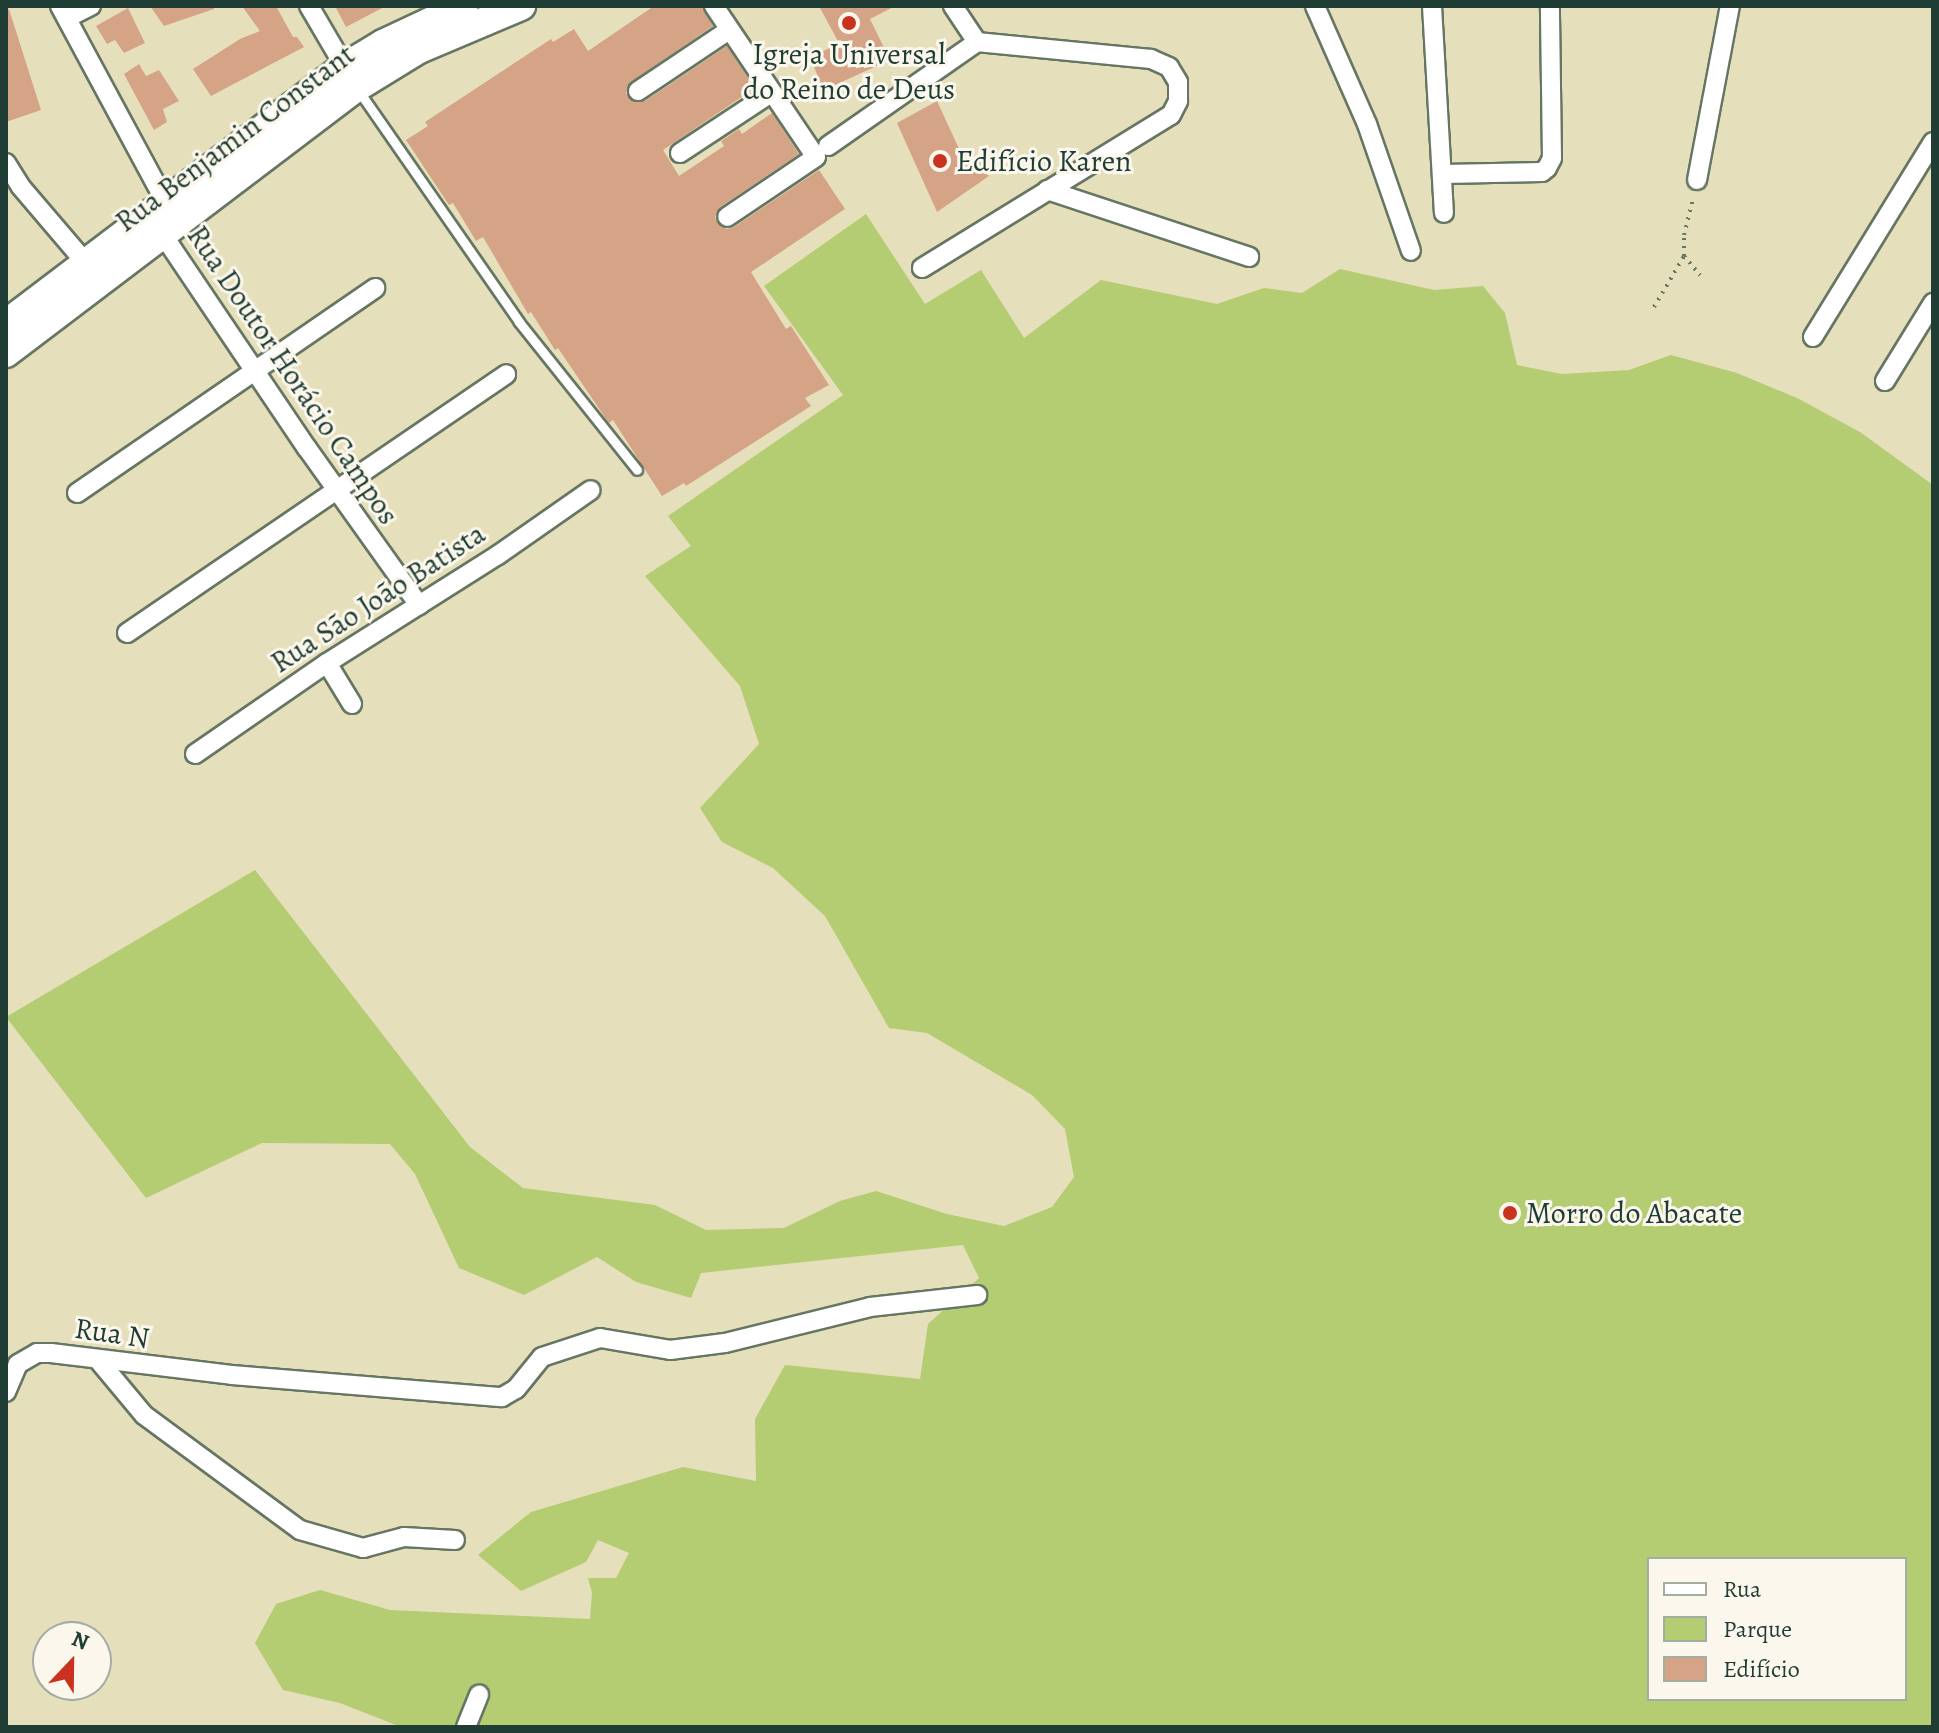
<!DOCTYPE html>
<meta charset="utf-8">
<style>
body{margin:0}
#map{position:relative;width:1939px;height:1733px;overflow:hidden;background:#e6dfbb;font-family:Alegreya,serif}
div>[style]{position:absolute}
.green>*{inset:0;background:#b4cc72}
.building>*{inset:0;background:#d5a487}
.path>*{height:4px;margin-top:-2px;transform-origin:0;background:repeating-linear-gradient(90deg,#657663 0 2px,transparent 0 8px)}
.roads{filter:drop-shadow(2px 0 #657663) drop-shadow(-2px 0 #657663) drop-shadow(0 2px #657663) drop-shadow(0 -2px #657663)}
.service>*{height:9px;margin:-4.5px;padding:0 4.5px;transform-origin:4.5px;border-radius:4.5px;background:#fff}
.minor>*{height:18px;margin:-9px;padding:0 9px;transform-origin:9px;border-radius:9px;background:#fff}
.primary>*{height:28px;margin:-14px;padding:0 14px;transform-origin:14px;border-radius:14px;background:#fff}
.dots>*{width:22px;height:22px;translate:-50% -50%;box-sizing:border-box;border:4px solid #fbf7ec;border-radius:50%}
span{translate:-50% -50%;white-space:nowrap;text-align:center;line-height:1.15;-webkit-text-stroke:6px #fbf7ec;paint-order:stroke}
.poi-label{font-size:30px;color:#1f3d34}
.left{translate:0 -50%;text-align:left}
.street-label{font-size:30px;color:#1f3d34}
.frame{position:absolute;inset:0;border:8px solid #1f3d34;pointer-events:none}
.legend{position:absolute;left:1647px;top:1557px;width:260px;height:144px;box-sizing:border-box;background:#fbf7ec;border:2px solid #a3ada2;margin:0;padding:10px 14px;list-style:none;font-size:24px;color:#1f3d34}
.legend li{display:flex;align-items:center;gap:16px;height:40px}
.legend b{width:40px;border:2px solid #a3ada2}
.north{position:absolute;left:32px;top:1621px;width:80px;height:80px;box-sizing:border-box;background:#fbf7ec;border:2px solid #a3ada2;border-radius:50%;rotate:22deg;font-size:22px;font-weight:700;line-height:32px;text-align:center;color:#1f3d34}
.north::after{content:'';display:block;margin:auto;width:28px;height:36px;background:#c8321e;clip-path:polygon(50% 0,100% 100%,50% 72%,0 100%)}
</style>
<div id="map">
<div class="green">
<i style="clip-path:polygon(evenodd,866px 214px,925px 304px,981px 270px,1024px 338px,1101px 280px,1217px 304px,1264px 288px,1302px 293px,1340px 269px,1434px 290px,1483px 286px,1505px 313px,1517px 365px,1562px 374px,1629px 370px,1671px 355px,1737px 373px,1797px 398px,1860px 432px,1933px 485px,1933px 1727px,401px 1727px,340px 1703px,283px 1690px,255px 1643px,276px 1604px,320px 1590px,390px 1610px,590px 1619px,592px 1593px,588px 1578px,616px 1578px,629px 1553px,598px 1540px,586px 1562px,521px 1591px,478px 1555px,531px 1512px,683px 1467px,756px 1481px,755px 1419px,785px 1365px,920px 1379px,928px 1324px,979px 1278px,963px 1245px,701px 1273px,691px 1298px,636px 1282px,597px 1257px,524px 1295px,459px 1268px,415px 1174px,390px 1144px,262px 1143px,146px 1198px,6px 1017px,255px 870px,470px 1147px,523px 1188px,655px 1205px,706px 1230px,784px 1228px,840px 1201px,876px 1191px,947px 1214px,1004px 1226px,1052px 1207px,1074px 1177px,1065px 1129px,1032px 1095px,927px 1033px,889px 1028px,825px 916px,773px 868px,722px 842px,700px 808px,759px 744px,740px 686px,645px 576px,691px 546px,668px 516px,843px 395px,764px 286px,866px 214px,1649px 1559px,1905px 1559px,1905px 1699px,1649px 1699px,1649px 1559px)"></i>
</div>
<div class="building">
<i style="clip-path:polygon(150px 6px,214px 6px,214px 9px,164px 26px)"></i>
<i style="clip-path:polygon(242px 6px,276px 6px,293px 37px,297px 37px,304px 47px,211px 96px,193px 69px,240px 39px,260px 31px)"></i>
<i style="clip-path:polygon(335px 6px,386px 6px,346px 27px)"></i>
<i style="clip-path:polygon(654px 6px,702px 6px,713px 26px,631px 82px,626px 93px,632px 101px,645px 101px,727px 46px,755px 88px,663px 150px,679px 176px,724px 146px,721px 141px,739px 129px,742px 134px,772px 113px,799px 154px,720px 207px,715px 217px,718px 224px,727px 229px,734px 227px,819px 170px,845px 209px,751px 272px,786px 329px,791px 326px,829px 385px,805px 398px,811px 406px,686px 486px,684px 483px,662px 496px,613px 420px,609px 423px,606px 419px,558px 348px,555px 350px,531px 312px,528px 314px,483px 237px,476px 241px,453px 203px,449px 205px,406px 140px,428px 126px,425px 122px,551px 39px,553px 42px,574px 29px,588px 51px)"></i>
<i style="clip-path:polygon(819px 6px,895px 6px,870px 19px,890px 60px,824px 90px,810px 58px,839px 43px)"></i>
<i style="clip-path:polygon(128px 8px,145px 43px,124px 53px,115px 40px,107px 44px,96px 26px)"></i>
<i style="clip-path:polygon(9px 9px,41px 110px,6px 122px,6px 10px)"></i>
<i style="clip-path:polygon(139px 64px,146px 76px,159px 70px,179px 101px,163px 109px,167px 122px,154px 130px,124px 74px)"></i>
<i style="clip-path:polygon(937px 101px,967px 166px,980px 156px,989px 176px,937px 212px,897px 123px)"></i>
</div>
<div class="path">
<i style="left:1684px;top:256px;width:25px;rotate:50deg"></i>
<i style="left:1654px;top:307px;width:59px;rotate:-59.5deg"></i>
<i style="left:1684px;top:256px;width:21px;rotate:-90deg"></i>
<i style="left:1684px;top:235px;width:38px;rotate:-76deg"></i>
</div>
<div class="roads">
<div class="service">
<i style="left:358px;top:90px;width:282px;rotate:55.2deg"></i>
<i style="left:519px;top:322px;width:189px;rotate:51.4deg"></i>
</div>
<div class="minor">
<i style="left:60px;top:6px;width:221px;rotate:61.7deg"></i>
<i style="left:309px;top:6px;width:81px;rotate:59.6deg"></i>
<i style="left:714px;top:6px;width:182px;rotate:56deg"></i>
<i style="left:816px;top:157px;width:107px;rotate:146deg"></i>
<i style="left:953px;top:6px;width:43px;rotate:56.3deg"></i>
<i style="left:1315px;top:6px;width:129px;rotate:66.2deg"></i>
<i style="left:1367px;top:124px;width:134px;rotate:70.9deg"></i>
<i style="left:1432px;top:6px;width:207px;rotate:86.7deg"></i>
<i style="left:67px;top:18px;width:27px;rotate:-27deg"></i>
<i style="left:638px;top:91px;width:110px;rotate:-33.8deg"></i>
<i style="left:828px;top:146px;width:182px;rotate:-34.9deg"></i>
<i style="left:680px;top:153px;width:109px;rotate:-33.4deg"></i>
<i style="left:6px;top:163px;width:28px;rotate:58deg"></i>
<i style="left:21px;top:187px;width:100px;rotate:49.5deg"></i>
<i style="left:1444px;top:174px;width:98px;rotate:-1.2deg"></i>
<i style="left:1542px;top:172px;width:6px;rotate:-39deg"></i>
<i style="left:1547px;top:168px;width:11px;rotate:-63deg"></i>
<i style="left:1552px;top:158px;width:152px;rotate:-90.8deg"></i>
<i style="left:1697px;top:180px;width:177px;rotate:-79.3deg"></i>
<i style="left:1047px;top:190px;width:213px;rotate:18.3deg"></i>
<i style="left:157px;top:226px;width:268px;rotate:56deg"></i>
<i style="left:307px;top:448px;width:193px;rotate:54.5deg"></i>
<i style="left:922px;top:268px;width:292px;rotate:-31.6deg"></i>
<i style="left:1171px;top:115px;width:16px;rotate:-63deg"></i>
<i style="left:1178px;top:101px;width:19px;rotate:-90deg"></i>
<i style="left:1178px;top:82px;width:17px;rotate:-121deg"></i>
<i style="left:1169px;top:67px;width:20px;rotate:-156deg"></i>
<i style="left:1151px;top:59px;width:175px;rotate:-174.4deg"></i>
<i style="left:1813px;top:337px;width:229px;rotate:-58.4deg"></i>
<i style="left:1885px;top:381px;width:92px;rotate:-58.4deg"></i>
<i style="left:77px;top:493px;width:362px;rotate:-34.5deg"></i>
<i style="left:127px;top:633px;width:459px;rotate:-34.3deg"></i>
<i style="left:327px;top:663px;width:48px;rotate:58.6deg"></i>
<i style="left:195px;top:754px;width:160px;rotate:-34.6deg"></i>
<i style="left:327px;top:663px;width:202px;rotate:-32.3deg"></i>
<i style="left:498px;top:555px;width:113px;rotate:-35deg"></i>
<i style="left:99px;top:1361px;width:70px;rotate:50.2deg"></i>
<i style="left:144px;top:1415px;width:194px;rotate:36.4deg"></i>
<i style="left:300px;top:1530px;width:66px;rotate:15.9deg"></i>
<i style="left:363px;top:1548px;width:42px;rotate:-15deg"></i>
<i style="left:404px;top:1537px;width:51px;rotate:3.4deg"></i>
<i style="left:6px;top:1392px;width:30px;rotate:-67deg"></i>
<i style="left:18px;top:1364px;width:22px;rotate:-30deg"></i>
<i style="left:37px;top:1353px;width:14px"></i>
<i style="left:51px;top:1353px;width:182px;rotate:6.9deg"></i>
<i style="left:232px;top:1375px;width:271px;rotate:4.7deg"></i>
<i style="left:502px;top:1397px;width:16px;rotate:-30deg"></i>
<i style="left:516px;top:1389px;width:41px;rotate:-50.9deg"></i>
<i style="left:542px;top:1357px;width:61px;rotate:-18.1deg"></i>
<i style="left:600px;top:1338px;width:71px;rotate:9.7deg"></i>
<i style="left:670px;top:1350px;width:55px;rotate:-7.3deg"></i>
<i style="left:725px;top:1343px;width:149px;rotate:-13.9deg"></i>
<i style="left:870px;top:1307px;width:108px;rotate:-6.4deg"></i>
<i style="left:466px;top:1727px;width:35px;rotate:-68deg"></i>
</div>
<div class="primary">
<i style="left:6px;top:324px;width:425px;rotate:-37.2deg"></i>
<i style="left:345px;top:67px;width:44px;rotate:-31.2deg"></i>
<i style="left:383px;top:44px;width:89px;rotate:-25.1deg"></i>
<i style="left:6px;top:353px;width:440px;rotate:-37.2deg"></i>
<i style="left:357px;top:87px;width:73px;rotate:-31.5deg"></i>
<i style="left:419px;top:49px;width:111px;rotate:-22.9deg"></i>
</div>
</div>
<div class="dots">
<i style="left:849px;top:23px;background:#c8321e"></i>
<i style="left:940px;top:161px;background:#c8321e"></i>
<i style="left:1510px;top:1213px;background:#c8321e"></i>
</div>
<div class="poi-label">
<span style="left:849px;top:71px">Igreja Universal<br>do Reino de Deus</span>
<span class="left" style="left:956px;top:161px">Edifício Karen</span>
<span class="left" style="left:1526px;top:1213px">Morro do Abacate</span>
</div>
<div class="street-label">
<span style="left:235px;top:138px;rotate:-37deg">Rua Benjamin Constant</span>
<span style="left:293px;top:375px;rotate:56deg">Rua Doutor Horácio Campos</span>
<span style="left:378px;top:598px;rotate:-33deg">Rua São João Batista</span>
<span style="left:112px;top:1333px;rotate:8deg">Rua N</span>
</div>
<div class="frame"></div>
<ul class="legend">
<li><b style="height:10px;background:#fff"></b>Rua</li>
<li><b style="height:22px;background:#b4cc72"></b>Parque</li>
<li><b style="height:22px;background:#d5a487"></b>Edifício</li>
</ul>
<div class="north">N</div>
</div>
